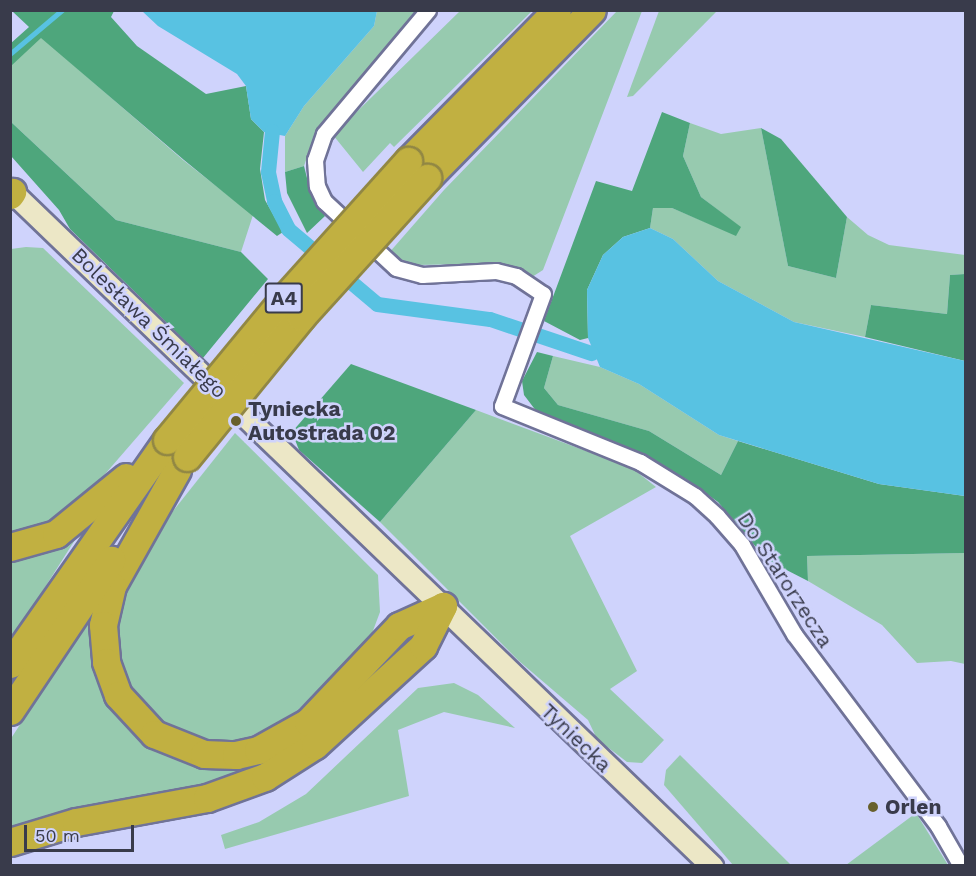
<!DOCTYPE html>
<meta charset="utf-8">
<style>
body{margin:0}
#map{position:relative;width:976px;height:876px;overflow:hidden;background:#cfd3fc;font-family:"Work Sans",sans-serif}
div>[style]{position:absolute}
.green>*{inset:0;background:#97caaf}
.forest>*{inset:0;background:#4ea67c}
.water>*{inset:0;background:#58c2e2}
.stream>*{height:4.5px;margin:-2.25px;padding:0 2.25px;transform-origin:2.25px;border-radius:2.25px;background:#58c2e2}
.canal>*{height:15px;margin:-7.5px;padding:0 7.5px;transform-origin:7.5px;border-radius:7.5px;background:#58c2e2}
.roads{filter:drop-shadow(2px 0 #707398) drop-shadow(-2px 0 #707398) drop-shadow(0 2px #707398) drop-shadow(0 -2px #707398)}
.street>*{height:15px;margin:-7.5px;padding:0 7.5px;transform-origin:7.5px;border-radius:7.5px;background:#fff}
.secondary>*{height:21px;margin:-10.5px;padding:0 10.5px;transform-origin:10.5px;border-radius:10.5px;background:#ece7c6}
.highway>*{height:27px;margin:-13.5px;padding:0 13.5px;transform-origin:13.5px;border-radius:13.5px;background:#c1b041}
.bridges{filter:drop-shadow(2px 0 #918744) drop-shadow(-2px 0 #918744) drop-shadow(0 2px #918744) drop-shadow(0 -2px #918744)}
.highway-bridge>*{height:27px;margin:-13.5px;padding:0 13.5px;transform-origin:13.5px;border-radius:13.5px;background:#c1b041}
.dots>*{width:16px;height:16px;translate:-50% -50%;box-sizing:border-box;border:3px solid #cfd3fc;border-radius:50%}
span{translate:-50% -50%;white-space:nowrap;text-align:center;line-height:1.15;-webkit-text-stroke:5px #cfd3fc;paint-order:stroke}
.shield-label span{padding:2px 4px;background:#cfd3fc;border:2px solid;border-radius:4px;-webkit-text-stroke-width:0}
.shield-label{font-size:20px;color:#393b4b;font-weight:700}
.street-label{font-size:21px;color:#393b4b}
.poi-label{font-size:21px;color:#393b4b;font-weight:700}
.left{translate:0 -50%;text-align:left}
.frame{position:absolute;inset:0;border:12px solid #393b4b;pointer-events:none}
.scale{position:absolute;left:24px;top:825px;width:110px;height:27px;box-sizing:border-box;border:3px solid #393b4b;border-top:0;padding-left:8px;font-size:18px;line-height:21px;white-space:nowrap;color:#393b4b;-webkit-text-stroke:4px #cfd3fc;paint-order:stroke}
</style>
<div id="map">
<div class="green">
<i style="clip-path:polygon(377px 11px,420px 11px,313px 139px,304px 166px,285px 172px,285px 136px,304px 106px,374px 26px)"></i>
<i style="clip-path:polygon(460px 11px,532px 11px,394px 147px,390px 143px,363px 172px,333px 135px)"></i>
<i style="clip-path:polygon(617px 11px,642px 11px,543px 270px,532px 277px,507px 267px,477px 264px,415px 265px,388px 254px,444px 190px)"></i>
<i style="clip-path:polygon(659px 11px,717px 11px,633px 96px,627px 97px)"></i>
<i style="clip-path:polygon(41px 37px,183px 160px,253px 215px,241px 252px,116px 220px,11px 122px,10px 66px)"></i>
<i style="clip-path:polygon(690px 123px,721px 134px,761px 128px,788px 266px,836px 278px,847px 217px,868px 235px,889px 245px,965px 255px,965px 274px,950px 275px,947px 314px,871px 305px,865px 337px,794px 322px,718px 281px,673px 239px,650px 228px,653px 208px,672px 208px,736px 235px,740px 227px,701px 197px,683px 156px)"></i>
<i style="clip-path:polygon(26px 247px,43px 248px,184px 383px,86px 496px,36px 532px,11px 536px,11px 249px)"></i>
<i style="clip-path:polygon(553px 356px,600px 367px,639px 384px,719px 435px,738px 441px,721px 475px,649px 431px,558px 405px,544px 388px)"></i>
<i style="clip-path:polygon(476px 410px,632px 468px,656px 487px,570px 536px,637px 671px,610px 689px,664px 740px,642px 763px,627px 762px,597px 739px,588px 720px,519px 661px,380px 522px)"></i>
<i style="clip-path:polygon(235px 433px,378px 575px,380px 612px,371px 636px,346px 666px,290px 717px,245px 739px,215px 742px,166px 725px,131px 690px,117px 653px,119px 601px,135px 559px)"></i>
<i style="clip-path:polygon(85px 524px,11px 641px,11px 555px)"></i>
<i style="clip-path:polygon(965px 553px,965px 664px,951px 661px,917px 663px,882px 625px,808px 581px,807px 556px)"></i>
<i style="clip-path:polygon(95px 609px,131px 725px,271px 755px,263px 767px,226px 783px,11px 832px,10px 740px)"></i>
<i style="clip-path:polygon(454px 683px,478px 695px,515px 728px,444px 712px,398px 730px,409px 796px,225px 849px,221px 835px,259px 822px,306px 794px,418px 688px)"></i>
<i style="clip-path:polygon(680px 755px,791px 865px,733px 865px,664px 785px,666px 770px)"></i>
<i style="clip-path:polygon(916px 813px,948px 865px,846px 865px)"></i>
</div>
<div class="forest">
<i style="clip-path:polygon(12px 11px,114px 11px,111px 17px,137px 46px,206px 94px,246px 86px,251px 119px,264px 132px,260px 169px,265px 200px,283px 232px,277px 236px,184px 160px,41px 38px,11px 66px,10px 44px,29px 27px)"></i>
<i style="clip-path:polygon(662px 112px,690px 123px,683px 156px,701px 197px,741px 227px,736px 236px,672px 208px,653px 208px,650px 228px,623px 237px,603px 255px,587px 290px,588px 338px,580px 340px,544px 321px,596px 181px,632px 191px)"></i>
<i style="clip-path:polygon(11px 122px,116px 220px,241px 252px,268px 279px,203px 358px,70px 229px,59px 210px,11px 156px)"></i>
<i style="clip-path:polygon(761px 128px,781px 139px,847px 217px,836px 278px,788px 266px)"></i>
<i style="clip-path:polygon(304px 166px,309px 186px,325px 216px,307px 233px,287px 193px,285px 172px)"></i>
<i style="clip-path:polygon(965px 274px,965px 361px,865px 337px,871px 305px,947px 314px,950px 275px)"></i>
<i style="clip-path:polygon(537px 352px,553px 356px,544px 388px,558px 405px,649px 431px,721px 475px,738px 441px,879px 484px,965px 496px,965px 553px,807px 556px,808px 581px,767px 560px,718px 502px,686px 479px,540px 416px,524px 395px,522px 381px)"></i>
<i style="clip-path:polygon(351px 364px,476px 410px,380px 522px,299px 450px,292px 432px)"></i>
</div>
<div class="water">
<i style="clip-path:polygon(142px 11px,377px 11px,374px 26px,304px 106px,285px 136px,264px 132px,251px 119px,246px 86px,237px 74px,158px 26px)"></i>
<i style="clip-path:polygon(650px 228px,673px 239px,718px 281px,794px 322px,965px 361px,965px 496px,879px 484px,719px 435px,639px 384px,600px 367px,588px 338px,587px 290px,603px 255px,623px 237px)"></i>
</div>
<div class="stream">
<i style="left:10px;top:54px;width:68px;rotate:-40.2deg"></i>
</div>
<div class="canal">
<i style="left:272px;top:131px;width:41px;rotate:95.6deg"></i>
<i style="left:268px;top:172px;width:30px;rotate:78deg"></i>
<i style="left:274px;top:201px;width:31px;rotate:63deg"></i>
<i style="left:288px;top:229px;width:116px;rotate:40.1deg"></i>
<i style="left:377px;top:304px;width:114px;rotate:7.6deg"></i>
<i style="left:490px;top:319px;width:107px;rotate:18.6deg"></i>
</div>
<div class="roads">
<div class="street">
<i style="left:428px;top:10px;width:162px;rotate:130deg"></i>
<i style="left:324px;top:134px;width:28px;rotate:109deg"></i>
<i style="left:315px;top:160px;width:26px;rotate:86deg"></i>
<i style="left:317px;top:186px;width:17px;rotate:65deg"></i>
<i style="left:324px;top:201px;width:98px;rotate:42.9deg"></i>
<i style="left:396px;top:268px;width:27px;rotate:15deg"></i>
<i style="left:422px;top:275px;width:74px;rotate:-3.1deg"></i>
<i style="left:496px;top:271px;width:21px;rotate:14deg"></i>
<i style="left:516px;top:276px;width:32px;rotate:34deg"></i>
<i style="left:543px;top:294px;width:119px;rotate:110.1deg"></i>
<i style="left:502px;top:406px;width:149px;rotate:22.1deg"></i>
<i style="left:640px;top:462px;width:65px;rotate:31.7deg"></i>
<i style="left:695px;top:496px;width:30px;rotate:42deg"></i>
<i style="left:717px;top:516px;width:38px;rotate:49deg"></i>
<i style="left:742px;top:545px;width:103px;rotate:59.7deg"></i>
<i style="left:794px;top:634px;width:240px;rotate:53.1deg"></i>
<i style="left:938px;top:826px;width:46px;rotate:60.1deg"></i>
</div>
<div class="secondary">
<i style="left:10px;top:190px;width:975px;rotate:43.92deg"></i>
</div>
<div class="highway">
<i style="left:408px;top:161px;width:212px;rotate:-45.4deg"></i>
<i style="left:427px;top:178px;width:235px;rotate:-45.5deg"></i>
<i style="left:10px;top:195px;width:4px;rotate:-56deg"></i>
<i style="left:177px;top:470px;width:133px;rotate:119.3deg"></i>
<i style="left:112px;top:586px;width:40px;rotate:103deg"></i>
<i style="left:103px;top:625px;width:37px;rotate:85deg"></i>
<i style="left:106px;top:662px;width:35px;rotate:70deg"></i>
<i style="left:118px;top:695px;width:53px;rotate:47.3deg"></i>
<i style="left:154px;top:734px;width:54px;rotate:21.8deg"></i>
<i style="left:204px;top:754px;width:32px;rotate:2deg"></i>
<i style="left:236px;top:755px;width:23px;rotate:-13deg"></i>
<i style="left:258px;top:750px;width:57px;rotate:-29.2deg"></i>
<i style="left:308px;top:722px;width:132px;rotate:-46.5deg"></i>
<i style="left:399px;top:626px;width:48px;rotate:-24.4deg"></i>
<i style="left:10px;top:547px;width:48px;rotate:-15.8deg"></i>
<i style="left:56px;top:534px;width:90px;rotate:-39.2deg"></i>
<i style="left:10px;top:664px;width:274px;rotate:-55deg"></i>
<i style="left:10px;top:711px;width:182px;rotate:-56.2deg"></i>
<i style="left:10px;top:842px;width:69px;rotate:-16.9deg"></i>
<i style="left:76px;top:822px;width:133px;rotate:-10.4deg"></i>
<i style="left:207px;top:798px;width:62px;rotate:-19.9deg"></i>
<i style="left:265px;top:777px;width:59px;rotate:-32.6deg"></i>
<i style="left:315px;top:745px;width:147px;rotate:-42.5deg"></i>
<i style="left:423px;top:646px;width:45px;rotate:-63.4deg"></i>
</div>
</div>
<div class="bridges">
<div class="highway-bridge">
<i style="left:167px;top:440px;width:179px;rotate:-50.4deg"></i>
<i style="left:281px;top:302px;width:190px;rotate:-48deg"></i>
<i style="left:187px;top:457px;width:181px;rotate:-50.8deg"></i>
<i style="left:301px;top:317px;width:188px;rotate:-47.8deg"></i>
</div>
</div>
<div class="dots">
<i style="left:236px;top:421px;background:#68602c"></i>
<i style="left:873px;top:807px;background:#68602c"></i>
</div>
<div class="shield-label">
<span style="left:284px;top:298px">A4</span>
</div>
<div class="street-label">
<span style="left:149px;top:323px;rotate:44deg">Bolesława Śmiałego</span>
<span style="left:785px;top:580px;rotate:57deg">Do Starorzecza</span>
<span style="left:576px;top:738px;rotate:44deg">Tyniecka</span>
</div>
<div class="poi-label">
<span class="left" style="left:248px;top:421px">Tyniecka<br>Autostrada 02</span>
<span class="left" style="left:885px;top:807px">Orlen</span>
</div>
<div class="frame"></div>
<div class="scale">50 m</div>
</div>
